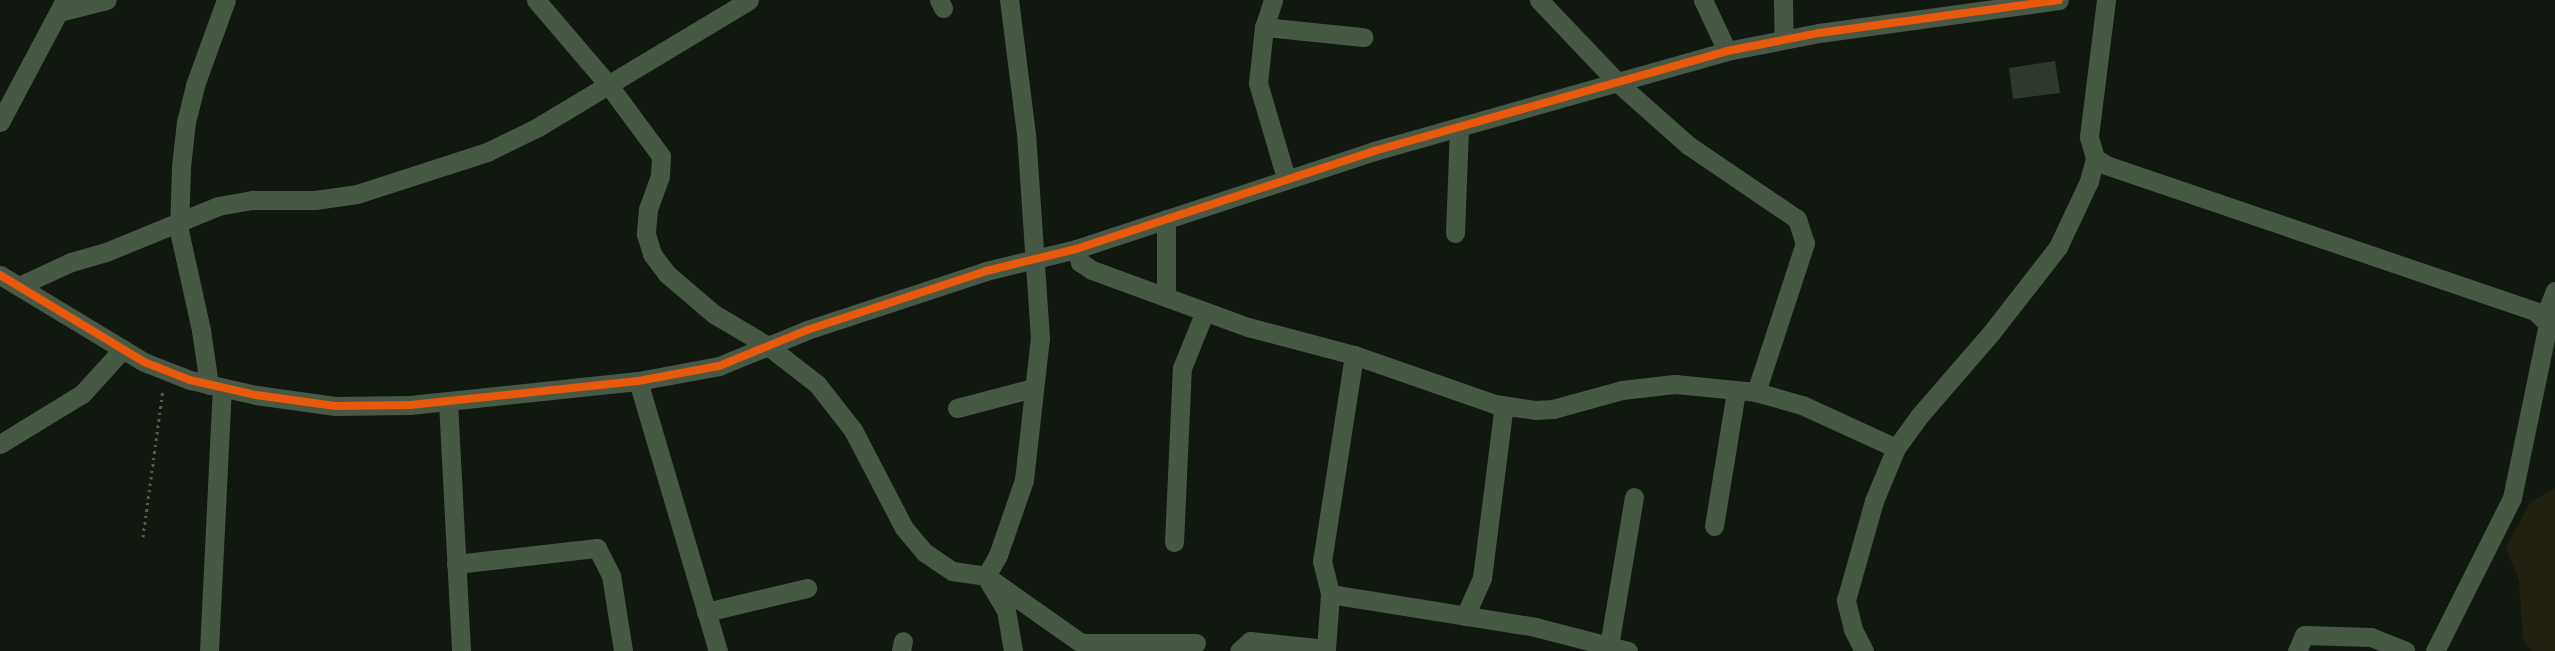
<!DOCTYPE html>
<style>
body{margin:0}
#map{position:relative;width:2555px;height:651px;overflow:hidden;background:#101810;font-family:"Fira Sans Condensed",sans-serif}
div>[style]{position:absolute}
.green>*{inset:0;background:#222010}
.building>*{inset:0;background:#2e3a2e}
.path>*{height:3px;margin-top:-1.5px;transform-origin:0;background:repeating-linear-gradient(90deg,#555c46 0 2.5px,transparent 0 6.5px)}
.minor>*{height:19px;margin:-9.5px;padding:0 9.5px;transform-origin:9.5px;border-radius:9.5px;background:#475845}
.cycleway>*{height:8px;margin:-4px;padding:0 4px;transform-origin:4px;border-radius:4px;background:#e8590c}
span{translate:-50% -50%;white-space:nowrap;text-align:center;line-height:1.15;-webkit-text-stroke:4px #0d1c0d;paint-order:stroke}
</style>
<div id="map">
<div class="green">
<i style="clip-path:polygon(2555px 488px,2555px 651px,2532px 651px,2523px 640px,2519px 581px,2506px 548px,2530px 502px)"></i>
</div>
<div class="building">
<i style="clip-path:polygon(2055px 61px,2060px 93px,2013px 99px,2009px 68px)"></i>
</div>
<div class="path">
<i style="left:143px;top:537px;width:149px;rotate:-82.3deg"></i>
</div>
<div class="minor">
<i style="left:536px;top:0;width:109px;rotate:49.5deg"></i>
<i style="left:607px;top:83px;width:91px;rotate:53.5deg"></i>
<i style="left:661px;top:156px;width:20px;rotate:93deg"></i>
<i style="left:660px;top:176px;width:35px;rotate:110deg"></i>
<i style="left:648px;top:209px;width:25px;rotate:95deg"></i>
<i style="left:646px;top:234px;width:21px;rotate:73deg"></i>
<i style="left:652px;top:254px;width:25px;rotate:53deg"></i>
<i style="left:667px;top:274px;width:62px;rotate:40.4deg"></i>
<i style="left:714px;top:314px;width:63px;rotate:30.7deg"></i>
<i style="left:768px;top:346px;width:62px;rotate:37.8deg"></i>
<i style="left:817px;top:384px;width:58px;rotate:52deg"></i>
<i style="left:853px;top:430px;width:110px;rotate:62.5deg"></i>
<i style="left:904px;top:528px;width:31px;rotate:50deg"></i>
<i style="left:924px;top:552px;width:34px;rotate:34deg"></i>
<i style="left:952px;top:571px;width:34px;rotate:8deg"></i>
<i style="left:986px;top:576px;width:116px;rotate:35.2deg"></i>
<i style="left:1081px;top:643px;width:115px"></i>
<i style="left:939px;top:0;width:9px;rotate:63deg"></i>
<i style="left:1273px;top:0;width:28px;rotate:108deg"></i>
<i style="left:1264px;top:27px;width:56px;rotate:96.1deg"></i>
<i style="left:1258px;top:83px;width:99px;rotate:73.6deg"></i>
<i style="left:1539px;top:0;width:113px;rotate:46.4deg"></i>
<i style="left:1617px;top:82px;width:95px;rotate:41.6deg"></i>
<i style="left:1688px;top:145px;width:132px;rotate:34.2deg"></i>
<i style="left:1797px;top:219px;width:25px;rotate:72deg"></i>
<i style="left:1805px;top:243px;width:157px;rotate:108.2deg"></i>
<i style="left:1703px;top:0;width:56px;rotate:64.8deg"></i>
<i style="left:1783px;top:0;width:39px;rotate:89deg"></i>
<i style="left:2106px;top:0;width:138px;rotate:97.1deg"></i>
<i style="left:2089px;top:137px;width:22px;rotate:74deg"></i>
<i style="left:2095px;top:158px;width:13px;rotate:32deg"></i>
<i style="left:2106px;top:165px;width:453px;rotate:18.8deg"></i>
<i style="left:2535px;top:311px;width:18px;rotate:45deg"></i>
<i style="left:2548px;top:324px;width:178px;rotate:101.7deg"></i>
<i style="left:2512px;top:498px;width:171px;rotate:116.7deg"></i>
<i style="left:59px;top:12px;width:49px;rotate:-14deg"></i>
<i style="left:1264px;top:27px;width:100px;rotate:5.8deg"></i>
<i style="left:0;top:122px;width:138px;rotate:-62deg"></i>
<i style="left:1455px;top:233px;width:105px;rotate:-87.8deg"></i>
<i style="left:1076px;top:249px;width:14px;rotate:73deg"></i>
<i style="left:1080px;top:262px;width:14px;rotate:34deg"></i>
<i style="left:1092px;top:270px;width:166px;rotate:20.1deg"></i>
<i style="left:1248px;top:327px;width:110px;rotate:14.8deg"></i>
<i style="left:1354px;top:355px;width:149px;rotate:19.2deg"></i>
<i style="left:1495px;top:404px;width:40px;rotate:8.5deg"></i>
<i style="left:1535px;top:410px;width:18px;rotate:-3deg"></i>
<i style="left:1553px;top:409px;width:72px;rotate:-15.4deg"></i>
<i style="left:1622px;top:390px;width:53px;rotate:-6.5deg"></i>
<i style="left:1675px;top:384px;width:81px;rotate:5.6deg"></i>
<i style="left:1756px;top:392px;width:48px;rotate:15.8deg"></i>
<i style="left:1802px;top:405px;width:103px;rotate:24.6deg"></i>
<i style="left:0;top:275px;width:168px;rotate:31.1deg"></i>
<i style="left:144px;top:362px;width:49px;rotate:21.4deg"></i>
<i style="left:190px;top:380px;width:68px;rotate:12.8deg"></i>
<i style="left:256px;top:395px;width:80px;rotate:7.9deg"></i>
<i style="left:335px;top:406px;width:75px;rotate:-0.8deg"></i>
<i style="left:410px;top:405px;width:229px;rotate:-6deg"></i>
<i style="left:638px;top:381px;width:82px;rotate:-10.5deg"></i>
<i style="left:719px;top:366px;width:95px;rotate:-22.2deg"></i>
<i style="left:807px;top:330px;width:188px;rotate:-18.2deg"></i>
<i style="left:986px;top:271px;width:93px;rotate:-13.7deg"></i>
<i style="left:1076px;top:249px;width:314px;rotate:-18.2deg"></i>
<i style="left:1374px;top:151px;width:367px;rotate:-15.8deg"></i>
<i style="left:1727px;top:51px;width:94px;rotate:-11.1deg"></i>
<i style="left:1819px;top:33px;width:242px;rotate:-7.8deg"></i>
<i style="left:19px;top:286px;width:57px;rotate:-24.8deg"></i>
<i style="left:71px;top:262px;width:36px;rotate:-16deg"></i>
<i style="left:106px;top:252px;width:121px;rotate:-22.3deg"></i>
<i style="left:218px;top:206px;width:36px;rotate:-10deg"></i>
<i style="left:253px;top:200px;width:62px"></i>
<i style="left:315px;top:200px;width:42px;rotate:-8.1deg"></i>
<i style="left:357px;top:194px;width:137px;rotate:-17.9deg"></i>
<i style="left:487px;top:152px;width:57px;rotate:-26.1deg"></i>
<i style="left:538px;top:127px;width:246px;rotate:-31deg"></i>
<i style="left:1166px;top:296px;width:77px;rotate:-90deg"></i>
<i style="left:2554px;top:314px;width:11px;rotate:158deg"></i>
<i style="left:2544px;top:318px;width:29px;rotate:-68deg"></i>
<i style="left:1354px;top:355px;width:208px;rotate:98.8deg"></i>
<i style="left:1322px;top:561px;width:34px;rotate:76deg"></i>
<i style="left:1330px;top:594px;width:208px;rotate:9.1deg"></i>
<i style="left:1535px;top:627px;width:96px;rotate:14.5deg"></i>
<i style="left:638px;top:381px;width:282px;rotate:73.5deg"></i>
<i style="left:209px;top:385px;width:56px;rotate:-98.3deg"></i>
<i style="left:201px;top:330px;width:101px;rotate:-102.5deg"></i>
<i style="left:179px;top:231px;width:64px;rotate:-88.2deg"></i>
<i style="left:181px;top:167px;width:45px;rotate:-83.7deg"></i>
<i style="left:186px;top:122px;width:38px;rotate:-76deg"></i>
<i style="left:195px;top:85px;width:90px;rotate:-70deg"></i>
<i style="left:448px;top:402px;width:249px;rotate:87deg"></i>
<i style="left:957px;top:408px;width:79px;rotate:-14.7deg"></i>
<i style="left:0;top:444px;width:96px;rotate:-31.4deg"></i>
<i style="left:82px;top:394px;width:61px;rotate:-47.7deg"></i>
<i style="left:1714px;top:526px;width:137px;rotate:-80.7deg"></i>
<i style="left:1174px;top:542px;width:174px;rotate:-87.4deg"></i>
<i style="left:1182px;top:368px;width:61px;rotate:-68deg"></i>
<i style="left:456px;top:564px;width:142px;rotate:-6.5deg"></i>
<i style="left:597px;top:548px;width:30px;rotate:63deg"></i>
<i style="left:611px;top:575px;width:77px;rotate:81deg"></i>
<i style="left:986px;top:576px;width:24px;rotate:-60deg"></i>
<i style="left:998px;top:555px;width:79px;rotate:-70.9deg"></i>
<i style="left:1024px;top:480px;width:143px;rotate:-83.6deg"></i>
<i style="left:1040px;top:338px;width:204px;rotate:-93.9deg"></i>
<i style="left:1026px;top:134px;width:135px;rotate:-97.2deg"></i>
<i style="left:989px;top:582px;width:33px;rotate:59deg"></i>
<i style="left:1006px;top:610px;width:42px;rotate:80.3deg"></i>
<i style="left:706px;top:612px;width:104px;rotate:-13.4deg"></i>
<i style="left:1465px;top:616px;width:42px;rotate:-65.9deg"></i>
<i style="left:1482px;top:578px;width:174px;rotate:-82.8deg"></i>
<i style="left:1609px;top:646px;width:151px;rotate:-80.5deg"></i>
<i style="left:209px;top:651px;width:263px;rotate:-87.2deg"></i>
<i style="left:901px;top:651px;width:10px;rotate:-79deg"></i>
<i style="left:1239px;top:651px;width:15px;rotate:-42deg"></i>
<i style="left:1250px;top:641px;width:76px;rotate:6deg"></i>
<i style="left:1326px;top:649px;width:55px;rotate:-85.8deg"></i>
<i style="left:1864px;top:651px;width:25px;rotate:-117deg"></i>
<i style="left:1853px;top:629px;width:30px;rotate:-104deg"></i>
<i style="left:1846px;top:600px;width:103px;rotate:-74.2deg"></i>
<i style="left:1874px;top:501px;width:57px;rotate:-67.5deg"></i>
<i style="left:1896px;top:448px;width:41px;rotate:-54deg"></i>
<i style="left:1920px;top:415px;width:108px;rotate:-49.1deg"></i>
<i style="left:1991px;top:333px;width:109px;rotate:-52.1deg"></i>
<i style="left:2058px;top:247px;width:73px;rotate:-64.8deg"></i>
<i style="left:2089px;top:181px;width:24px;rotate:-75deg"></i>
<i style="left:2297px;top:651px;width:17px;rotate:-66deg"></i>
<i style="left:2304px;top:635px;width:67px;rotate:1.7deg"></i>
<i style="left:2371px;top:637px;width:37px;rotate:22deg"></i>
</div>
<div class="cycleway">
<i style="left:0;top:275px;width:168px;rotate:31.1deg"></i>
<i style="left:144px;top:362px;width:49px;rotate:21.4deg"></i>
<i style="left:190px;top:380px;width:68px;rotate:12.8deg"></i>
<i style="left:256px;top:395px;width:80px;rotate:7.9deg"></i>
<i style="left:335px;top:406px;width:75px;rotate:-0.8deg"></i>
<i style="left:410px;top:405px;width:229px;rotate:-6deg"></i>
<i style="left:638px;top:381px;width:82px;rotate:-10.5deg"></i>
<i style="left:719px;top:366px;width:95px;rotate:-22.2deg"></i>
<i style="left:807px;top:330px;width:188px;rotate:-18.2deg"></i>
<i style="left:986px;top:271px;width:93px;rotate:-13.7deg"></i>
<i style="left:1076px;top:249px;width:314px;rotate:-18.2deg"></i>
<i style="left:1374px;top:151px;width:367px;rotate:-15.8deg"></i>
<i style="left:1727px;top:51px;width:94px;rotate:-11.1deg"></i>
<i style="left:1819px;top:33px;width:242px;rotate:-7.8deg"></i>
</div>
</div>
